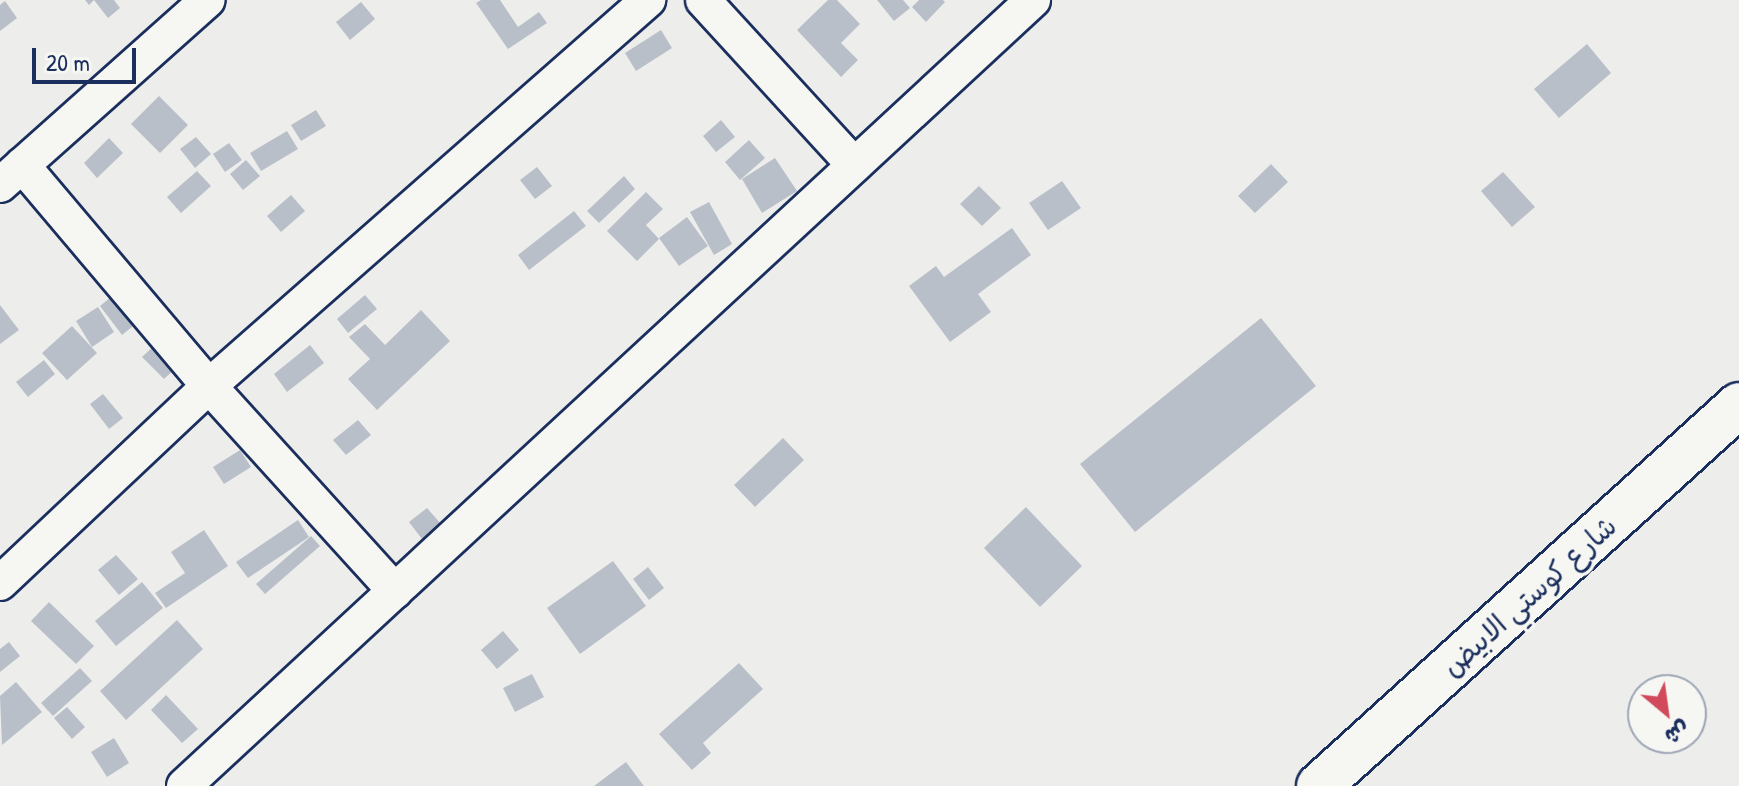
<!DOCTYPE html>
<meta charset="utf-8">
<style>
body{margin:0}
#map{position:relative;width:1739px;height:786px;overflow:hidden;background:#edeeec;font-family:"Patrick Hand","Playpen Sans Arabic",sans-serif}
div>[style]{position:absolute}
.building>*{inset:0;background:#b9bfc8}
.roads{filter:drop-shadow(2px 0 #1b2f5e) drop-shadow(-2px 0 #1b2f5e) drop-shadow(0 2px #1b2f5e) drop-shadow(0 -2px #1b2f5e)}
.minor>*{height:34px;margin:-17px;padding:0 17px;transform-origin:17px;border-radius:17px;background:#f6f6f2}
.highway>*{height:44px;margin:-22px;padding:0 22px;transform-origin:22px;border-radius:22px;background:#f6f6f2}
span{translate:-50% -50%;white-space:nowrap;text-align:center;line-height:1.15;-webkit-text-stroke:7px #f6f6f2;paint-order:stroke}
.street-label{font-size:28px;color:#1b2f5e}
.north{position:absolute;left:1627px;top:674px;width:80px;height:80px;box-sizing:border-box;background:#f6f6f2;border:2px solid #9ea6b7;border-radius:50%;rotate:151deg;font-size:22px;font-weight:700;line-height:32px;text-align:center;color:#1b2f5e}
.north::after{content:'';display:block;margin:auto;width:28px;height:36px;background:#d1495b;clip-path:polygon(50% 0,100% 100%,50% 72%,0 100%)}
.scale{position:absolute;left:32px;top:48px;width:104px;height:36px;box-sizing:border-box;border:4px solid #1b2f5e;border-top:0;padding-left:10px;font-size:24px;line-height:28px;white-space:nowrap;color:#1b2f5e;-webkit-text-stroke:6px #f6f6f2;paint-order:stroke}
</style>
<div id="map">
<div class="building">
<i style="clip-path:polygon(85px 0,114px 0,120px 8px,108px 18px,94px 0,89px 5px)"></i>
<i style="clip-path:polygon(481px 0,500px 0,518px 27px,539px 12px,547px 23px,508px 49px,476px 3px)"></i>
<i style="clip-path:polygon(828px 0,837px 0,860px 24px,841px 43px,858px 60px,841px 77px,797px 30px)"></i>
<i style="clip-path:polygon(877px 0,903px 0,910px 8px,894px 21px)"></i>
<i style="clip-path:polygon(919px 0,943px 0,945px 2px,926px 22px,912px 7px)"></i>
<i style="clip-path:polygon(5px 1px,17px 18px,0 31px,0 5px)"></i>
<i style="clip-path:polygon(361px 2px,375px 19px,350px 40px,336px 22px)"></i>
<i style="clip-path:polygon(661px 30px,672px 48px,636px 71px,625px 53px)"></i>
<i style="clip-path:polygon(1587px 44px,1611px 73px,1559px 118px,1534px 89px)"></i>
<i style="clip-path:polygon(159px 96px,188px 125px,160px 153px,131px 124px)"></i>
<i style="clip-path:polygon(316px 110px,326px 126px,301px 141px,291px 125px)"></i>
<i style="clip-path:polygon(721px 120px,735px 137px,716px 152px,703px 136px)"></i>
<i style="clip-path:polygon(287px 131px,298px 149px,261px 171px,250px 153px)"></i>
<i style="clip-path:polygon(196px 137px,211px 154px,195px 168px,180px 149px)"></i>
<i style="clip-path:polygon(109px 138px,123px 153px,97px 178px,84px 163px)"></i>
<i style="clip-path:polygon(749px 140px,765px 158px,740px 180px,725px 162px)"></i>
<i style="clip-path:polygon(229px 143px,242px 160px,225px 172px,213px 154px)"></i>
<i style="clip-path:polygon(775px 158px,797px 191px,762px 213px,742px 179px)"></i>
<i style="clip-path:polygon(246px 160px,260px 176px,243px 190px,230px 174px)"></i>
<i style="clip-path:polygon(1271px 164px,1288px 182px,1255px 213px,1238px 196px)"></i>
<i style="clip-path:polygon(537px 167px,552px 186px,535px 199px,520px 180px)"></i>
<i style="clip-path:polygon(197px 171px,211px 186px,181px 213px,167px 197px)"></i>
<i style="clip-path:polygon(1503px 172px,1535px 207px,1512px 227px,1481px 191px)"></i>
<i style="clip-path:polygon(624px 176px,635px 189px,599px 223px,587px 211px)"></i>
<i style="clip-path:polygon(1062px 181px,1081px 208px,1048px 230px,1029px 203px)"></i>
<i style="clip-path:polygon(979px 186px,1001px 208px,982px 226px,960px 204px)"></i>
<i style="clip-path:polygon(646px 192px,663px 209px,646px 225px,659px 239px,637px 261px,607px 231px)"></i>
<i style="clip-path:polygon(291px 195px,305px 211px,281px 232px,267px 216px)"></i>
<i style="clip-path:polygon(709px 202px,732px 244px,714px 255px,690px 212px)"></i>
<i style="clip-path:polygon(574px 211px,586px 226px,529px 270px,518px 255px)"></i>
<i style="clip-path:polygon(687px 217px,708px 246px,679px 266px,659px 238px)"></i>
<i style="clip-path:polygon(1012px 228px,1031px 255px,978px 294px,991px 312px,950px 342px,909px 286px,936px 266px,944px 277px)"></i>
<i style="clip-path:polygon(116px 293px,138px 322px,122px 335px,100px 306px)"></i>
<i style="clip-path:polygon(365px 295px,377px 309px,348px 333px,337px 319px)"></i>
<i style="clip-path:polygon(0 305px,19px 330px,0 344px)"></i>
<i style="clip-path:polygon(98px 307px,114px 332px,92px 347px,76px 321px)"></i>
<i style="clip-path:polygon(421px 310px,450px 341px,377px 410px,348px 379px,370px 359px,349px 337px,365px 324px,385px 345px)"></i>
<i style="clip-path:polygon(1261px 318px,1316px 386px,1135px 532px,1080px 464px)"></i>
<i style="clip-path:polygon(72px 326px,97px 353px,67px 380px,42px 353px)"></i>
<i style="clip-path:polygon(158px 342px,179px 365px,164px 379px,142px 357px)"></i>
<i style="clip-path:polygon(310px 345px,324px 363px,287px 392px,274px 374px)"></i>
<i style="clip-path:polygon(44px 360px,55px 374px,28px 397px,16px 382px)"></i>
<i style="clip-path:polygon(103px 394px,123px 418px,109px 429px,90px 404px)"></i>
<i style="clip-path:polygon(358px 420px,371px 435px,346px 455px,333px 440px)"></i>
<i style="clip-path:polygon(783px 438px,804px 460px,755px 507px,734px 485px)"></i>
<i style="clip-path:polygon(240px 450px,251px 467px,224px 484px,213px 467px)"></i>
<i style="clip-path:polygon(1026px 507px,1082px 566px,1040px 607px,984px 548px)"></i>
<i style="clip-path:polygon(427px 508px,441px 524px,422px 539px,409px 522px)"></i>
<i style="clip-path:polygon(298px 520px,309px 537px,248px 578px,236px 562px)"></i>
<i style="clip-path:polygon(204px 530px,228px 566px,166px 608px,155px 593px,185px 573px,171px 552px)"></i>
<i style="clip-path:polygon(311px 536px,320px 546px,265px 594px,256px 584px)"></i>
<i style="clip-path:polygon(116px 555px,138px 579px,119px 595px,98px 570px)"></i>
<i style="clip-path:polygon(613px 561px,646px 606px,580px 654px,547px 608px)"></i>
<i style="clip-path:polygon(648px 567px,664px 588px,649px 600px,633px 579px)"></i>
<i style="clip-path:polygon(142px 582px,163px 608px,116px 646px,95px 621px)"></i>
<i style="clip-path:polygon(49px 602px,94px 646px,76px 664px,31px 621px)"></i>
<i style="clip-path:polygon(177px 620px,203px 649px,126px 720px,100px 691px)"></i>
<i style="clip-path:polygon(503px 631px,519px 650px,497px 669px,481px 650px)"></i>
<i style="clip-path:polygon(9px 642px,20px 656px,0 672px,0 649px)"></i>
<i style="clip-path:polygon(739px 663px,763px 689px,703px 743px,711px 753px,692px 770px,659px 734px)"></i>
<i style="clip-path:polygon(80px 668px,92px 681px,53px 716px,41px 703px)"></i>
<i style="clip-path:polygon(532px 674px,544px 697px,515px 712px,503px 688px)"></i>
<i style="clip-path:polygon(16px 682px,42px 712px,2px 745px,0 696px)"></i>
<i style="clip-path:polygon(166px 695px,198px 729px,182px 743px,151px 710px)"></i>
<i style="clip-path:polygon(67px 707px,85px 727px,72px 739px,54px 718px)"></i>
<i style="clip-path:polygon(114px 738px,129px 763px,107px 777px,91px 752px)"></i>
<i style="clip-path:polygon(626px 762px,644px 786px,594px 786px)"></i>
</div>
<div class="roads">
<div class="minor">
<i style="left:703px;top:0;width:224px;rotate:47.5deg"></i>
<i style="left:22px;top:165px;width:289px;rotate:49.8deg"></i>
<i style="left:209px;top:386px;width:277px;rotate:47.8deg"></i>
<i style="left:0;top:185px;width:278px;rotate:-41.7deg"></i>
<i style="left:0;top:583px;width:287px;rotate:-43.3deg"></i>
<i style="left:209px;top:386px;width:585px;rotate:-41.32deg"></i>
<i style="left:184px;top:786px;width:1157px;rotate:-42.79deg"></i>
</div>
<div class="highway">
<i style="left:1319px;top:786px;width:567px;rotate:-42.21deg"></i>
</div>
</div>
<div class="street-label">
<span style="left:1529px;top:596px;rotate:-42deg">شارع كوستي الابيض</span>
</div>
<div class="north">ش</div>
<div class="scale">20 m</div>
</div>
